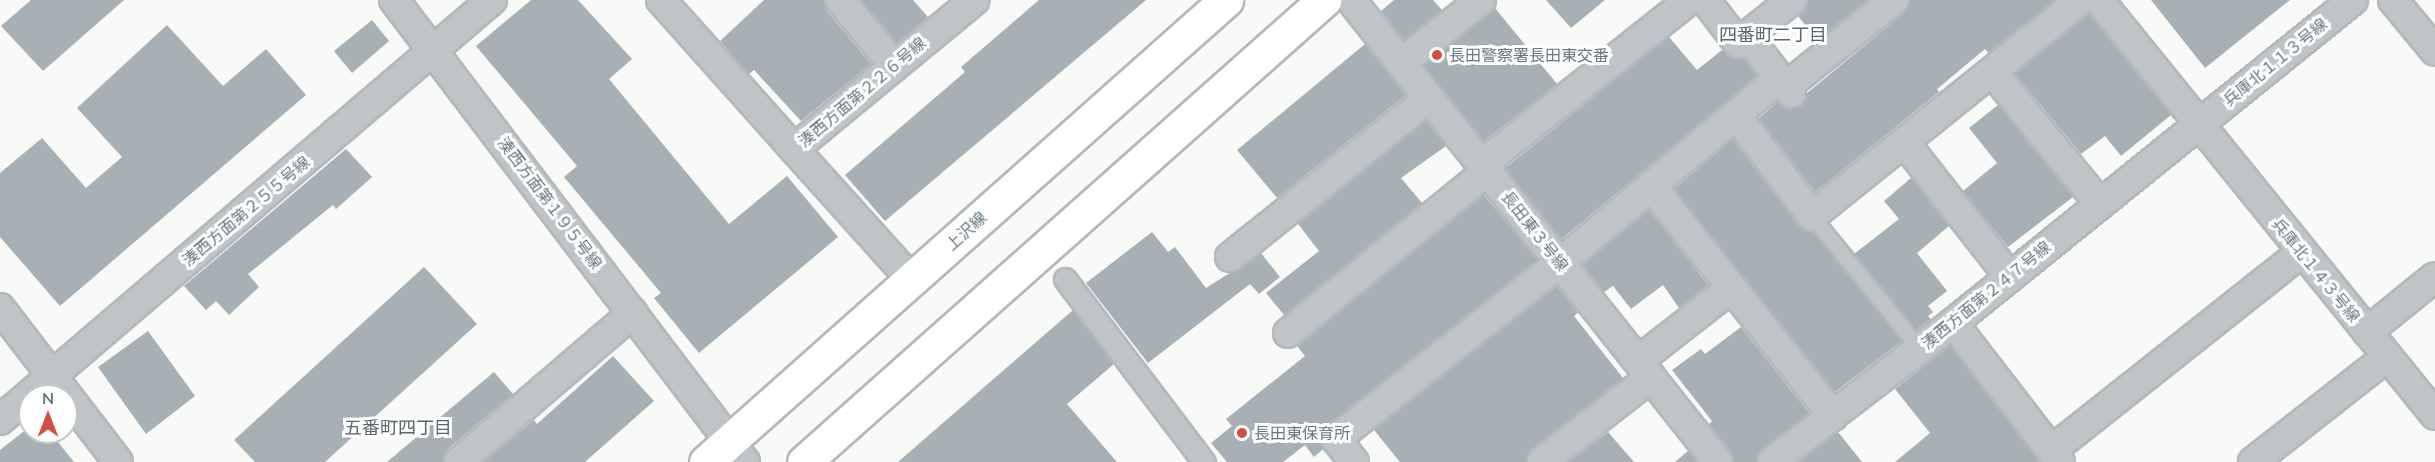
<!DOCTYPE html>
<meta charset="utf-8">
<style>
body{margin:0}
#map{position:relative;width:2435px;height:462px;overflow:hidden;background:#f9f9f8;font-family:Mulish,"Noto Sans JP",sans-serif}
div>[style]{position:absolute}
.building>*{inset:0;background:#a7b0b4}
.roads{filter:drop-shadow(2px 0 #b3b9bb) drop-shadow(-2px 0 #b3b9bb) drop-shadow(0 2px #b3b9bb) drop-shadow(0 -2px #b3b9bb)}
.service>*{height:14px;margin:-7px;padding:0 7px;transform-origin:7px;border-radius:7px;background:#bfc4c7}
.pedestrian>*{height:21px;margin:-10.5px;padding:0 10.5px;transform-origin:10.5px;border-radius:10.5px;background:#bfc4c7}
.minor>*{height:28px;margin:-14px;padding:0 14px;transform-origin:14px;border-radius:14px;background:#bfc4c7}
.primary>*{height:33px;margin:-16.5px;padding:0 16.5px;transform-origin:16.5px;border-radius:16.5px;background:#fff}
.dots>*{width:16px;height:16px;translate:-50% -50%;box-sizing:border-box;border:3px solid #fff;border-radius:50%}
span{translate:-50% -50%;white-space:nowrap;text-align:center;line-height:1.15;-webkit-text-stroke:6px #fff;paint-order:stroke}
.poi-label{font-size:16px;color:#67787f}
.left{translate:0 -50%;text-align:left}
.street-label{font-size:16px;color:#67787f}
.neighbourhood-label{font-size:18px;color:#59666b}
.north{position:absolute;left:18px;top:384px;width:60px;height:60px;box-sizing:border-box;background:#fff;border:2px solid #c2c9cc;border-radius:50%;rotate:0deg;font-size:16px;font-weight:700;line-height:24px;text-align:center;color:#67787f}
.north::after{content:'';display:block;margin:auto;width:21px;height:27px;background:#d14e40;clip-path:polygon(50% 0,100% 100%,50% 72%,0 100%)}
</style>
<div id="map">
<div class="building">
<i style="clip-path:polygon(31px 0,124px 0,43px 71px,1px 26px)"></i>
<i style="clip-path:polygon(531px 0,578px 0,632px 59px,609px 79px,729px 224px,787px 176px,838px 237px,699px 353px,654px 298px,661px 293px,564px 177px,577px 166px,476px 46px)"></i>
<i style="clip-path:polygon(764px 0,824px 0,827px 11px,871px 64px,801px 121px,754px 70px,749px 74px,720px 41px)"></i>
<i style="clip-path:polygon(861px 0,913px 0,928px 17px,897px 43px)"></i>
<i style="clip-path:polygon(1039px 0,1146px 0,885px 221px,845px 175px,965px 72px,961px 67px)"></i>
<i style="clip-path:polygon(1394px 0,1433px 0,1442px 10px,1404px 40px,1381px 11px)"></i>
<i style="clip-path:polygon(1546px 0,1605px 0,1571px 28px)"></i>
<i style="clip-path:polygon(1808px 0,1868px 0,1817px 40px,1798px 16px)"></i>
<i style="clip-path:polygon(1910px 0,2055px 0,1988px 53px,1985px 49px,1937px 89px,1939px 92px,1815px 192px,1759px 118px,1777px 102px,1785px 108px,1802px 106px,1807px 93px,1904px 13px)"></i>
<i style="clip-path:polygon(2151px 0,2290px 0,2205px 68px)"></i>
<i style="clip-path:polygon(1495px 8px,1557px 84px,1484px 141px,1424px 66px)"></i>
<i style="clip-path:polygon(2089px 14px,2171px 115px,2121px 156px,2105px 136px,2081px 154px,2015px 74px)"></i>
<i style="clip-path:polygon(372px 20px,389px 41px,352px 73px,334px 51px)"></i>
<i style="clip-path:polygon(167px 25px,223px 86px,266px 49px,306px 95px,60px 306px,0 237px,0 173px,42px 138px,86px 188px,122px 157px,77px 108px)"></i>
<i style="clip-path:polygon(1669px 37px,1697px 70px,1722px 50px,1731px 58px,1743px 58px,1757px 76px,1562px 239px,1505px 168px)"></i>
<i style="clip-path:polygon(1365px 44px,1406px 95px,1277px 198px,1237px 150px)"></i>
<i style="clip-path:polygon(1998px 105px,2073px 197px,2008px 247px,1963px 191px,1997px 163px,1969px 128px)"></i>
<i style="clip-path:polygon(1426px 121px,1446px 146px,1401px 178px,1422px 203px,1284px 315px,1266px 293px,1319px 251px,1298px 224px)"></i>
<i style="clip-path:polygon(1733px 139px,1799px 226px,1814px 232px,1902px 341px,1835px 392px,1674px 189px)"></i>
<i style="clip-path:polygon(346px 149px,372px 177px,336px 209px,333px 205px,248px 274px,259px 287px,229px 315px,216px 301px,206px 310px,184px 286px)"></i>
<i style="clip-path:polygon(1911px 178px,1949px 226px,1917px 253px,1947px 291px,1928px 306px,1933px 312px,1928px 316px,1931px 319px,1916px 330px,1854px 254px,1899px 219px,1884px 201px)"></i>
<i style="clip-path:polygon(1484px 195px,1537px 260px,1326px 426px,1320px 441px,1323px 449px,1314px 457px,1305px 445px,1283px 462px,1227px 462px,1211px 443px,1232px 426px,1226px 419px,1305px 356px,1297px 346px)"></i>
<i style="clip-path:polygon(1649px 210px,1708px 285px,1679px 308px,1663px 285px,1631px 309px,1613px 286px,1604px 292px,1583px 265px)"></i>
<i style="clip-path:polygon(1152px 232px,1168px 252px,1175px 247px,1206px 288px,1261px 253px,1280px 277px,1259px 294px,1250px 284px,1148px 363px,1086px 283px)"></i>
<i style="clip-path:polygon(424px 267px,477px 324px,325px 462px,255px 462px,234px 440px)"></i>
<i style="clip-path:polygon(1557px 286px,1578px 313px,1574px 316px,1623px 378px,1532px 449px,1526px 462px,1400px 462px,1374px 430px)"></i>
<i style="clip-path:polygon(1073px 310px,1114px 364px,1067px 404px,1117px 462px,898px 462px)"></i>
<i style="clip-path:polygon(1741px 327px,1809px 413px,1762px 449px,1756px 462px,1734px 462px,1731px 452px,1709px 424px,1712px 421px,1672px 370px,1701px 349px,1705px 354px)"></i>
<i style="clip-path:polygon(148px 331px,195px 396px,146px 434px,98px 367px)"></i>
<i style="clip-path:polygon(1950px 346px,2037px 459px,2039px 462px,1895px 462px,1930px 433px,1895px 389px)"></i>
<i style="clip-path:polygon(613px 356px,654px 401px,585px 462px,484px 462px,534px 420px,537px 424px)"></i>
<i style="clip-path:polygon(494px 372px,513px 394px,448px 449px,443px 462px,387px 462px)"></i>
<i style="clip-path:polygon(23px 432px,50px 432px,74px 462px,0 462px,0 450px)"></i>
<i style="clip-path:polygon(1608px 432px,1634px 462px,1569px 462px)"></i>
<i style="clip-path:polygon(1838px 432px,1862px 462px,1799px 462px)"></i>
<i style="clip-path:polygon(1688px 451px,1697px 462px,1675px 462px)"></i>
</div>
<div class="roads">
<div class="service">
<i style="left:1812px;top:216px;width:171px;rotate:50.9deg"></i>
</div>
<div class="pedestrian">
<i style="left:1065px;top:279px;width:230px;rotate:52.8deg"></i>
</div>
<div class="minor">
<i style="left:394px;top:0;width:580px;rotate:52.77deg"></i>
<i style="left:661px;top:0;width:200px;rotate:48.2deg"></i>
<i style="left:794px;top:149px;width:234px;rotate:-39.5deg"></i>
<i style="left:840px;top:0;width:83px;rotate:50.4deg"></i>
<i style="left:1351px;top:0;width:590px;rotate:51.54deg"></i>
<i style="left:1705px;top:0;width:54px;rotate:52.5deg"></i>
<i style="left:1738px;top:43px;width:69px;rotate:-38.5deg"></i>
<i style="left:2099px;top:0;width:534px;rotate:51.01deg"></i>
<i style="left:2393px;top:0;width:66px;rotate:50.5deg"></i>
<i style="left:1747px;top:36px;width:72px;rotate:52.3deg"></i>
<i style="left:1401px;top:63px;width:102px;rotate:-38.2deg"></i>
<i style="left:1992px;top:72px;width:171px;rotate:50.7deg"></i>
<i style="left:1787px;top:86px;width:137px;rotate:-38.8deg"></i>
<i style="left:1736px;top:115px;width:126px;rotate:53deg"></i>
<i style="left:1812px;top:216px;width:345px;rotate:-38.8deg"></i>
<i style="left:1904px;top:142px;width:172px;rotate:51.9deg"></i>
<i style="left:794px;top:149px;width:176px;rotate:48deg"></i>
<i style="left:1652px;top:187px;width:292px;rotate:51.7deg"></i>
<i style="left:1230px;top:257px;width:255px;rotate:-38.6deg"></i>
<i style="left:0;top:308px;width:194px;rotate:52.5deg"></i>
<i style="left:1953px;top:323px;width:175px;rotate:52.4deg"></i>
<i style="left:2367px;top:332px;width:87px;rotate:-39deg"></i>
<i style="left:1288px;top:333px;width:241px;rotate:-39.1deg"></i>
<i style="left:1475px;top:181px;width:34px;rotate:-53deg"></i>
<i style="left:1495px;top:154px;width:248px;rotate:-38.4deg"></i>
<i style="left:1638px;top:361px;width:117px;rotate:-38deg"></i>
<i style="left:0;top:420px;width:647px;rotate:-40.49deg"></i>
<i style="left:2051px;top:451px;width:319px;rotate:-38.4deg"></i>
<i style="left:459px;top:462px;width:229px;rotate:-40.6deg"></i>
<i style="left:1354px;top:462px;width:29px;rotate:-128deg"></i>
<i style="left:1336px;top:439px;width:285px;rotate:-38.2deg"></i>
<i style="left:1560px;top:263px;width:287px;rotate:-40.1deg"></i>
<i style="left:1542px;top:462px;width:138px;rotate:-37.9deg"></i>
<i style="left:1772px;top:462px;width:228px;rotate:-37.5deg"></i>
<i style="left:1953px;top:323px;width:514px;rotate:-38.92deg"></i>
<i style="left:2253px;top:462px;width:170px;rotate:-38.1deg"></i>
</div>
<div class="primary">
<i style="left:706px;top:462px;width:696px;rotate:-41.62deg"></i>
<i style="left:804px;top:462px;width:696px;rotate:-41.62deg"></i>
</div>
</div>
<div class="dots">
<i style="left:1437px;top:55px;background:#d14e40"></i>
<i style="left:1242px;top:433px;background:#d14e40"></i>
</div>
<div class="poi-label">
<span class="left" style="left:1449px;top:55px">長田警察署長田東交番</span>
<span class="left" style="left:1254px;top:433px">長田東保育所</span>
</div>
<div class="street-label">
<span style="left:2275px;top:62px;rotate:-39deg">兵庫北１１３号線</span>
<span style="left:862px;top:92px;rotate:-40deg">湊西方面第２２６号線</span>
<span style="left:550px;top:203px;rotate:53deg">湊西方面第１９５号線</span>
<span style="left:246px;top:211px;rotate:-40deg">湊西方面第２５５号線</span>
<span style="left:966px;top:231px;rotate:-42deg">上沢線</span>
<span style="left:1535px;top:231px;rotate:52deg">長田東３号線</span>
<span style="left:2316px;top:270px;rotate:51deg">兵庫北１４３号線</span>
<span style="left:1986px;top:295px;rotate:-39deg">湊西方面第２４７号線</span>
</div>
<div class="neighbourhood-label">
<span style="left:1773px;top:35px">四番町二丁目</span>
<span style="left:398px;top:428px">五番町四丁目</span>
</div>
<div class="north">N</div>
</div>
